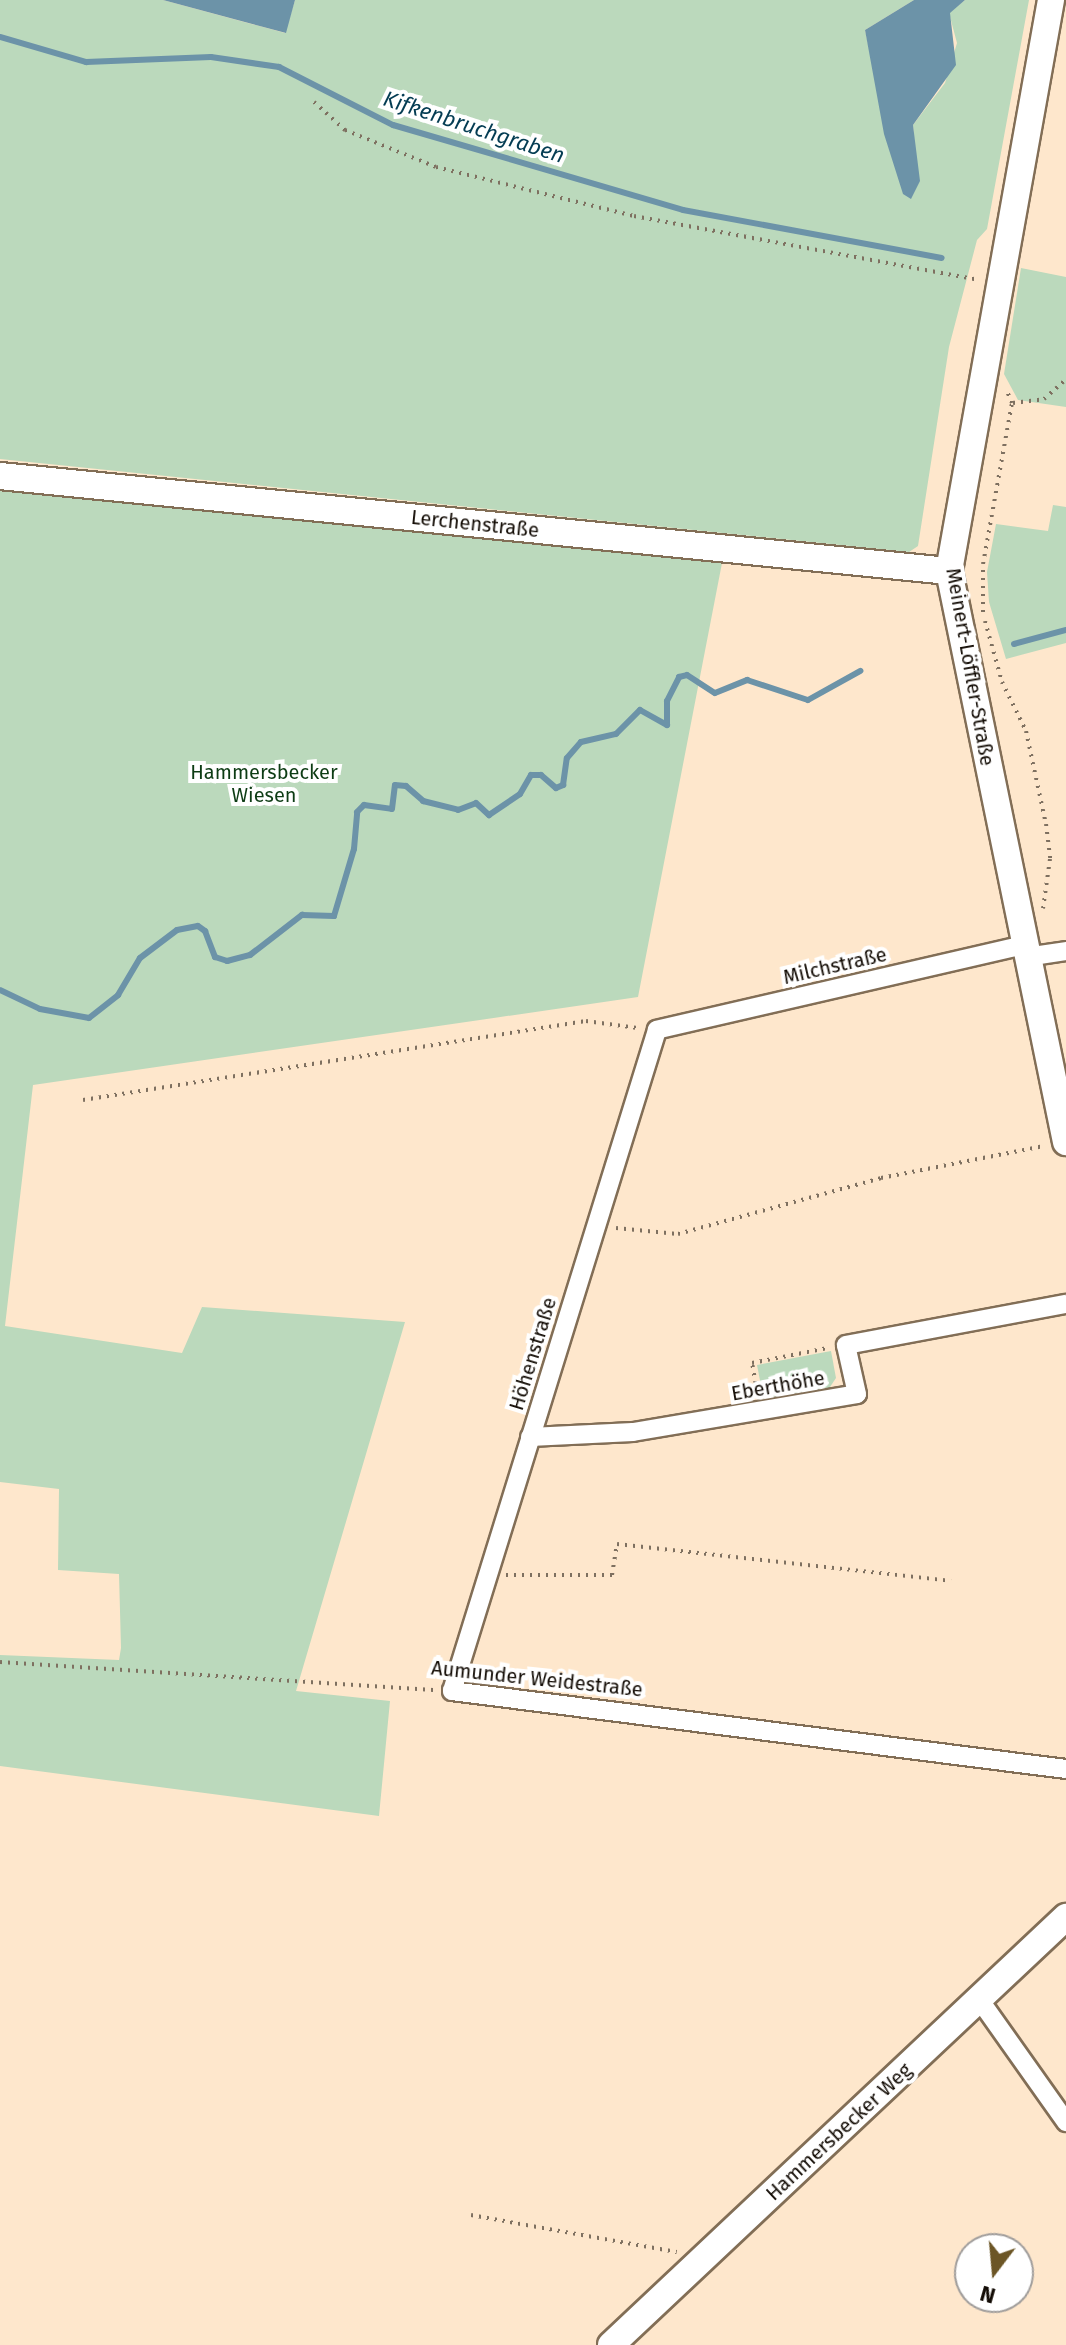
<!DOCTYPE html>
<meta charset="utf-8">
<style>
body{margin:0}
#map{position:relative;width:1066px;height:2345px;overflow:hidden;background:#fee7cc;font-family:"Fira Sans",sans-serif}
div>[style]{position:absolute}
.green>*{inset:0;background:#bbd9bc}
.water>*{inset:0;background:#6c93a8}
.stream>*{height:6px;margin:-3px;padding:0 3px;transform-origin:3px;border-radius:3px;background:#6c93a8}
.path>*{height:4px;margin-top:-2px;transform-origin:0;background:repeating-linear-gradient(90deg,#7e7060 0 2px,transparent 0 8px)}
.roads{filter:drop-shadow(2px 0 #826e56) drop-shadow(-2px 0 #826e56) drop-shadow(0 2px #826e56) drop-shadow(0 -2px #826e56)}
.street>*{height:18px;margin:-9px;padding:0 9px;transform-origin:9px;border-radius:9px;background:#fff}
.secondary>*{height:26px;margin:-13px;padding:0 13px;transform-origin:13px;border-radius:13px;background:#fff}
span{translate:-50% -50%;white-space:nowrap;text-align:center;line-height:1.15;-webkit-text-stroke:8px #fff;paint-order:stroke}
.street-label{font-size:20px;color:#120b04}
.park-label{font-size:20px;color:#0d3c14}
.water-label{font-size:22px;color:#043c53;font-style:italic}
.north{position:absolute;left:954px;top:2233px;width:80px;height:80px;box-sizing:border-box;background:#fff;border:2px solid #a09d9b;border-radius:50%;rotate:196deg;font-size:22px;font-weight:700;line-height:32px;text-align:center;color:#120b04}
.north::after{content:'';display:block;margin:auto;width:28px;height:36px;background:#6c5626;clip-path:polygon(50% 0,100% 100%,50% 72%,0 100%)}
</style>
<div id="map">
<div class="green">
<i style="clip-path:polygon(0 0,163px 0,285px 33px,295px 0,914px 0,865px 30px,893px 160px,915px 150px,913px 125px,945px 83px,957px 43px,949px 13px,965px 0,1029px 0,987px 229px,977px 240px,949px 347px,918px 546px,909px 552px,0 459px)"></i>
<i style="clip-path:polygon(1021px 268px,1066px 277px,1066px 407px,1018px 400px,1004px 374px)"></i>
<i style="clip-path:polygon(0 491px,722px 563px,638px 997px,33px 1085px,5px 1326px,182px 1353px,202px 1307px,405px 1322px,296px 1691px,390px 1701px,379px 1816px,0 1766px,0 1655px,119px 1660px,121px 1648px,119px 1574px,58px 1570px,59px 1489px,0 1482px)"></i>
<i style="clip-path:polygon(1053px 505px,1066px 507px,1066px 643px,1006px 659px,989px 602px,987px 572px,996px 524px,1048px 531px)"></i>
<i style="clip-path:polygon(831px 1351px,836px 1378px,828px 1390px,764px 1401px,757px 1365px)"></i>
</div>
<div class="water">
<i style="clip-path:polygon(163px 0,295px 0,286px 33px)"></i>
<i style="clip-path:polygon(914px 0,965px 0,950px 13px,956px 65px,913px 125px,920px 181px,911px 199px,903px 194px,884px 134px,865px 30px)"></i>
</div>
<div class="stream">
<i style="left:0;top:37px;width:90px;rotate:16.2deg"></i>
<i style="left:86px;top:62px;width:125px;rotate:-2.3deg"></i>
<i style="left:211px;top:57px;width:69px;rotate:8.4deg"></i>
<i style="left:279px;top:67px;width:128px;rotate:27deg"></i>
<i style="left:393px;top:125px;width:302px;rotate:16.3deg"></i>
<i style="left:683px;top:210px;width:263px;rotate:10.5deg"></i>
<i style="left:1014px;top:644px;width:54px;rotate:-15.1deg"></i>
<i style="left:0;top:990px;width:44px;rotate:25.4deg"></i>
<i style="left:40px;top:1009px;width:50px;rotate:10.4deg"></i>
<i style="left:89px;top:1018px;width:37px;rotate:-38deg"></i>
<i style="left:118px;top:995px;width:43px;rotate:-59.3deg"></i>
<i style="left:140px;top:958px;width:46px;rotate:-37.1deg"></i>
<i style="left:177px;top:930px;width:21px;rotate:-11deg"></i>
<i style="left:198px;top:926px;width:9px;rotate:36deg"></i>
<i style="left:205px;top:931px;width:28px;rotate:69deg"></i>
<i style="left:215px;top:957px;width:13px;rotate:18deg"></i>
<i style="left:227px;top:961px;width:24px;rotate:-15deg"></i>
<i style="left:250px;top:955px;width:66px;rotate:-37.6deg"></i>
<i style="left:302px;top:915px;width:32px;rotate:2deg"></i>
<i style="left:334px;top:916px;width:70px;rotate:-73.4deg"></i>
<i style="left:354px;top:849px;width:37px;rotate:-85deg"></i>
<i style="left:357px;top:812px;width:10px;rotate:-45deg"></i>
<i style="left:364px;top:805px;width:28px;rotate:8deg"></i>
<i style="left:392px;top:809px;width:24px;rotate:-83deg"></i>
<i style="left:395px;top:785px;width:11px;rotate:5deg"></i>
<i style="left:406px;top:786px;width:23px;rotate:41deg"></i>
<i style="left:423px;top:801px;width:36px;rotate:14deg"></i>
<i style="left:458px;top:810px;width:19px;rotate:-21deg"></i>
<i style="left:476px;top:803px;width:18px;rotate:43deg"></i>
<i style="left:489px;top:815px;width:37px;rotate:-34deg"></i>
<i style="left:520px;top:794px;width:22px;rotate:-60deg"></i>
<i style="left:531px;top:775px;width:10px"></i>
<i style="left:541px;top:775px;width:20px;rotate:41deg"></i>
<i style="left:556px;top:788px;width:8px;rotate:-23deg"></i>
<i style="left:563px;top:785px;width:27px;rotate:-82deg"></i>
<i style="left:567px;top:758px;width:21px;rotate:-49deg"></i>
<i style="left:581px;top:742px;width:36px;rotate:-13deg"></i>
<i style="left:616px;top:734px;width:34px;rotate:-45deg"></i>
<i style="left:640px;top:710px;width:31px;rotate:29deg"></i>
<i style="left:667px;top:725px;width:24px;rotate:-90deg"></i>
<i style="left:667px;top:701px;width:27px;rotate:-63deg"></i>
<i style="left:679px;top:677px;width:8px;rotate:-14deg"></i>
<i style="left:687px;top:675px;width:33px;rotate:33deg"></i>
<i style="left:715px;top:693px;width:35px;rotate:-22deg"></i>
<i style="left:747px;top:680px;width:64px;rotate:18.2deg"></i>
<i style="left:808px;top:700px;width:60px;rotate:-29.1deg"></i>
</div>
<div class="path">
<i style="left:314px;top:102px;width:42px;rotate:42.1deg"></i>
<i style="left:345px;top:130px;width:98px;rotate:22.1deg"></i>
<i style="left:436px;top:167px;width:204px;rotate:13.9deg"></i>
<i style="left:634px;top:216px;width:350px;rotate:10.5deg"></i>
<i style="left:1013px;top:403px;width:31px;rotate:-7deg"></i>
<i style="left:1044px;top:399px;width:30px;rotate:-42deg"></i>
<i style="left:983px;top:612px;width:48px;rotate:-90deg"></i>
<i style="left:983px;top:564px;width:164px;rotate:-79.8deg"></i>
<i style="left:1012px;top:403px;width:15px;rotate:-113deg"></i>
<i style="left:985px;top:621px;width:63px;rotate:74.4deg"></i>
<i style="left:1002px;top:682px;width:55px;rotate:63.9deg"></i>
<i style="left:1026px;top:731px;width:95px;rotate:77.9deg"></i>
<i style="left:1046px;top:824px;width:35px;rotate:83deg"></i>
<i style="left:1050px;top:859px;width:50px;rotate:98deg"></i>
<i style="left:83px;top:1100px;width:509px;rotate:-8.93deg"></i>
<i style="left:586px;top:1021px;width:52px;rotate:7.7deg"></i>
<i style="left:616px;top:1228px;width:62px;rotate:5.5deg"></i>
<i style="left:678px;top:1234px;width:211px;rotate:-15.4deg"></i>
<i style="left:881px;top:1178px;width:166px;rotate:-11.1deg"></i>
<i style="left:757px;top:1391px;width:28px;rotate:-100deg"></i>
<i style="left:752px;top:1363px;width:77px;rotate:-11.2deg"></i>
<i style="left:506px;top:1575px;width:106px"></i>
<i style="left:612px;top:1575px;width:31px;rotate:-81deg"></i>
<i style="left:617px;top:1544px;width:336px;rotate:6.3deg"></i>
<i style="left:0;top:1662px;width:438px;rotate:3.7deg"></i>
<i style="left:471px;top:2215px;width:209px;rotate:10.2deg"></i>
</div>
<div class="roads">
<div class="street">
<i style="left:1024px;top:945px;width:377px;rotate:167deg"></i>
<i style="left:657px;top:1030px;width:692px;rotate:107.23deg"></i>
<i style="left:452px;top:1691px;width:619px;rotate:7.24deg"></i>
<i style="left:1026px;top:957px;width:40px;rotate:-8.5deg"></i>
<i style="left:530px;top:1437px;width:103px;rotate:-2.8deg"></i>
<i style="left:633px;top:1432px;width:227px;rotate:-9.6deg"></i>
<i style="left:857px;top:1394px;width:50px;rotate:-102.7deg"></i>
<i style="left:846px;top:1345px;width:224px;rotate:-10.6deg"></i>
<i style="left:979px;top:1999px;width:151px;rotate:54.7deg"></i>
</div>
<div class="secondary">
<i style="left:1051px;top:0;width:580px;rotate:100.13deg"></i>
<i style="left:949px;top:571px;width:583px;rotate:78.42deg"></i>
<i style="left:0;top:476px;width:954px;rotate:5.72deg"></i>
<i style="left:611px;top:2345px;width:625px;rotate:-43.25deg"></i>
</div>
</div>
<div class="street-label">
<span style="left:475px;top:524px;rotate:6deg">Lerchenstraße</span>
<span style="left:970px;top:667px;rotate:80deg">Meinert-Löffler-Straße</span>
<span style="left:835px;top:966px;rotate:-13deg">Milchstraße</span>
<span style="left:533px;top:1354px;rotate:-73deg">Höhenstraße</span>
<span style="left:778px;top:1386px;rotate:-10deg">Eberthöhe</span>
<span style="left:537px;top:1679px;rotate:6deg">Aumunder Weidestraße</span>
<span style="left:839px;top:2132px;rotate:-43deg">Hammersbecker Weg</span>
</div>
<div class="park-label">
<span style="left:264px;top:784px">Hammersbecker<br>Wiesen</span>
</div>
<div class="water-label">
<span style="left:474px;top:127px;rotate:18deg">Kifkenbruchgraben</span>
</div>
<div class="north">N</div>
</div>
